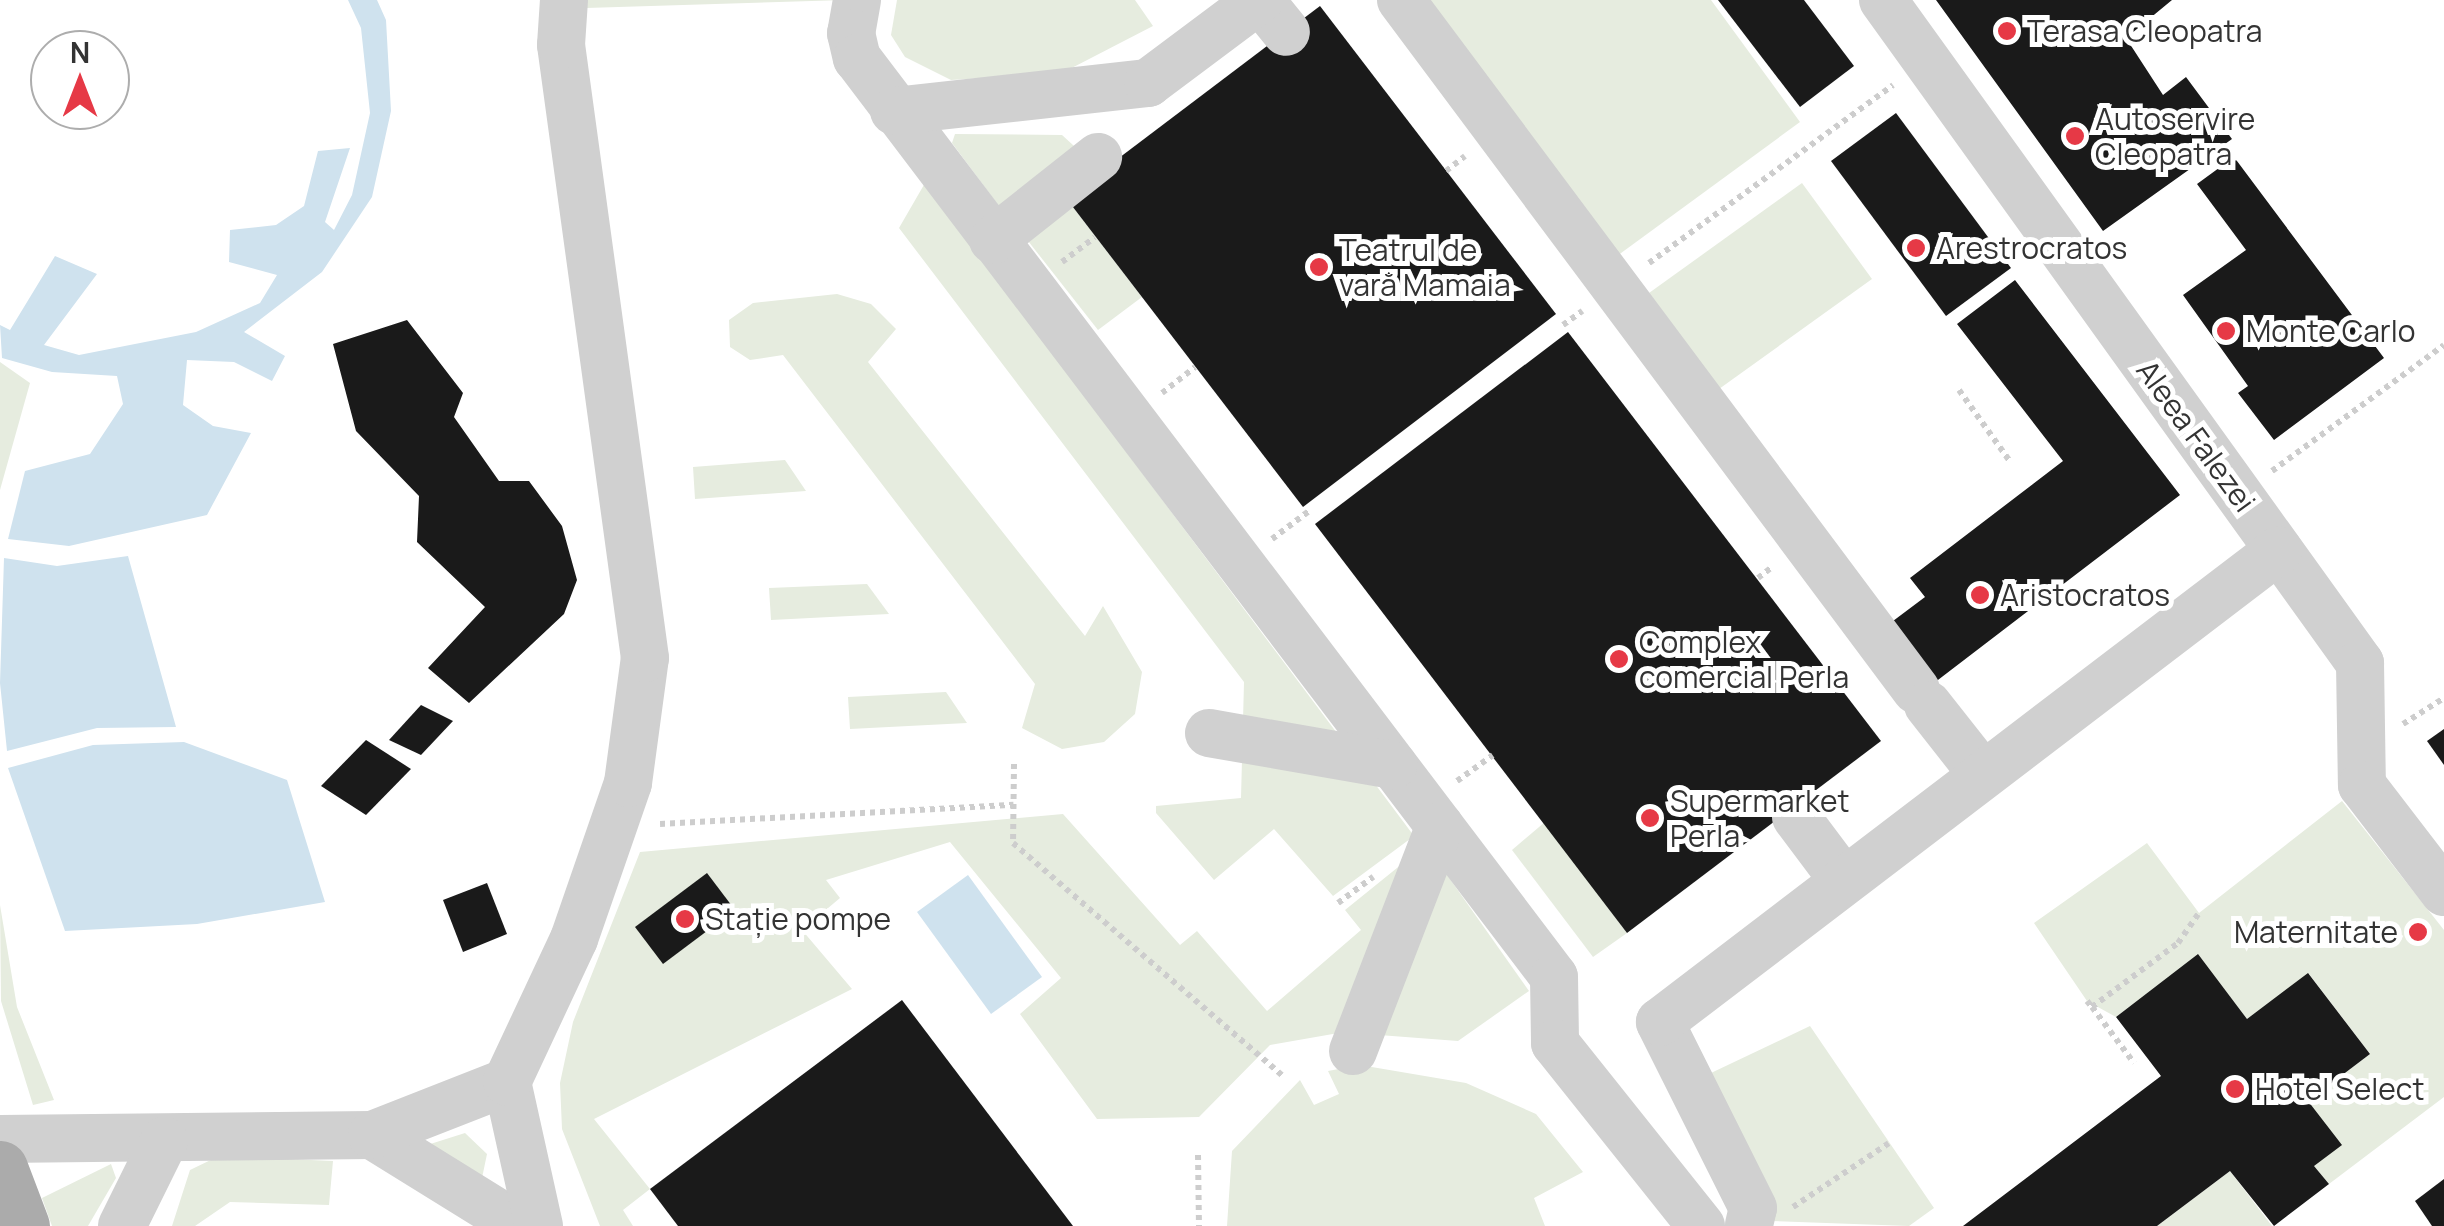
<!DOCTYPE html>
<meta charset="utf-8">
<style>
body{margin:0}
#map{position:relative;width:2444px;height:1226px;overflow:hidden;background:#fff;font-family:Manrope,sans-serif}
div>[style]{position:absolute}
.green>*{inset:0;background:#e6ecdf}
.water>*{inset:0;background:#cfe2ee}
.building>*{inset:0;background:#1a1a1a}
.path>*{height:6px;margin-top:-3px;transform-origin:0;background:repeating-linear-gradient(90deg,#cdcdcd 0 5px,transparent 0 10px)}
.minor>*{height:48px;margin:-24px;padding:0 24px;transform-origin:24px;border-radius:24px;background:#d0d0d0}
.major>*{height:55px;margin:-27.5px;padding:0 27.5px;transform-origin:27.5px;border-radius:27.5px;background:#ababab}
.dots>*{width:28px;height:28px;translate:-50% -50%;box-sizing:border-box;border:5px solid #fff;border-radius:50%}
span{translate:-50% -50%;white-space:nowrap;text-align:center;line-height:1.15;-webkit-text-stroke:10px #fff;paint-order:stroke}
.poi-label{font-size:30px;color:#333}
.left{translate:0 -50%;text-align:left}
.right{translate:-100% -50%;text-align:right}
.street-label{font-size:30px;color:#333}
.north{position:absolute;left:30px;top:30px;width:100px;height:100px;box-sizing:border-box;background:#fff;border:2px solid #adadad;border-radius:50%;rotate:0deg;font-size:28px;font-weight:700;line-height:40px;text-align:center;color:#333}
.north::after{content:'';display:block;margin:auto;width:35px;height:45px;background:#e63946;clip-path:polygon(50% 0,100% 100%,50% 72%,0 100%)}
</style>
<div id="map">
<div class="green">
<i style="clip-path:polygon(587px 0,845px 0,586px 8px)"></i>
<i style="clip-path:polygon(897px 0,1135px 0,1153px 26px,1062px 73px,951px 80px,905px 57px,891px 35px)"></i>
<i style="clip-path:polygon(1428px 0,1711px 0,1800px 122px,1617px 256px)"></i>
<i style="clip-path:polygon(955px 134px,1062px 135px,1085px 156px,1007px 217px,952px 143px)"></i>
<i style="clip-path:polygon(925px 183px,1414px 836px,1333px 896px,1274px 829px,1214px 880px,1156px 813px,1156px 806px,1241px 798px,1244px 682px,899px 228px)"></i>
<i style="clip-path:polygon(1802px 183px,1872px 279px,1719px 389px,1649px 293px)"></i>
<i style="clip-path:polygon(1066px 198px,1142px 297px,1098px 330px,1021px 232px)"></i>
<i style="clip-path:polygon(837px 294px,871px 304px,896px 329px,868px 362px,1085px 636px,1103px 606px,1142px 672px,1135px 714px,1104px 742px,1062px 749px,1022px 728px,1035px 684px,783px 355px,750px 360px,730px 347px,729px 320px,753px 303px)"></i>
<i style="clip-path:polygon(0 362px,30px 383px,0 490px)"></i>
<i style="clip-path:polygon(785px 460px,806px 491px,695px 499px,693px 467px)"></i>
<i style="clip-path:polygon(867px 584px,889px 614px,771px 620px,769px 588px)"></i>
<i style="clip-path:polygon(946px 692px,967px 723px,850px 729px,848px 697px)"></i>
<i style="clip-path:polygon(2342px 801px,2444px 930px,2444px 1097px,2329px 1184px,2314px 1166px,2308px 1101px,2370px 1054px,2309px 974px,2247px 1019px,2198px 955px,2116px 1017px,2087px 1001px,2034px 923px,2147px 843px,2199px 913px)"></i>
<i style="clip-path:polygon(1063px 814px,1180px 945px,1197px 931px,1267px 1011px,1361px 930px,1345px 910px,1418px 851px,1350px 1031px,1270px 1045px,1199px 1117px,1097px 1119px,1020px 1014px,1061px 978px,950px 842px,826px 880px,840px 898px,802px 930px,852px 989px,594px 1119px,650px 1189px,623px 1210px,633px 1226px,600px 1226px,562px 1129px,560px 1083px,573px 1022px,640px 852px)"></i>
<i style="clip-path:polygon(1545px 822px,1627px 933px,1593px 957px,1512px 850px)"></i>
<i style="clip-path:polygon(1440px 865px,1529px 991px,1458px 1041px,1379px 1035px)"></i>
<i style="clip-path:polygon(0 905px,17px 1007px,54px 1100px,33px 1105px,1px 1001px)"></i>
<i style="clip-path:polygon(1810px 1026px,1934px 1208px,1909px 1226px,1771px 1221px,1711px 1073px)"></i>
<i style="clip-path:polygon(1360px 1065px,1466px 1083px,1536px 1114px,1583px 1172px,1534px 1198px,1545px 1226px,1227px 1226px,1232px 1151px,1300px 1080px,1314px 1105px,1339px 1094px,1328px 1071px)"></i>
<i style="clip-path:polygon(465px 1133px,487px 1154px,482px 1178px,424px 1146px)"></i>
<i style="clip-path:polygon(219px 1156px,333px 1161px,329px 1205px,230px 1202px,195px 1226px,172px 1226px,190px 1170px)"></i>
<i style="clip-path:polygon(111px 1164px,116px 1178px,88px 1226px,52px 1226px,42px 1198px)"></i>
<i style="clip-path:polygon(2230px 1171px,2272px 1226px,2157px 1226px)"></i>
</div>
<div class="water">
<i style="clip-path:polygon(348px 0,377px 0,386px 20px,391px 111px,372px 197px,322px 272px,244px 332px,285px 356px,272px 381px,234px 362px,187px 360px,183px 405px,213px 426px,251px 433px,207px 515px,69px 546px,8px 539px,25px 471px,90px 454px,123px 404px,117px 376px,52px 372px,2px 358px,0 325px,10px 330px,55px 256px,97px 274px,44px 345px,79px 355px,196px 332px,260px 303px,277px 275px,229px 262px,230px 230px,276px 225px,304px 206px,318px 151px,350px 148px,325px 222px,334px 230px,352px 195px,370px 113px,361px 28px)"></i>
<i style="clip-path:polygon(128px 556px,176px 727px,97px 728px,7px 751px,0 683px,4px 558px,57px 566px)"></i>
<i style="clip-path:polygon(184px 742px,287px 780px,325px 902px,197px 924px,65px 931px,8px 768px,93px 745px)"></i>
<i style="clip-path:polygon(968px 875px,1042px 977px,991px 1014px,917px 912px)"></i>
</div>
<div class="building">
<i style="clip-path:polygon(1718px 0,1804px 0,1854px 66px,1800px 107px)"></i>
<i style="clip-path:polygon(1936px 0,2172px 0,2126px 38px,2163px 95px,2186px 77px,2232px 139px,2103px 231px)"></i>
<i style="clip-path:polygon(1320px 6px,1556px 314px,1303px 507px,1066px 198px)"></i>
<i style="clip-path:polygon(1896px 113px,2011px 268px,1946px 316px,1831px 161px)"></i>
<i style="clip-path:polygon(2234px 157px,2384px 358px,2274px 440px,2238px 393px,2248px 386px,2183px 295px,2246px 250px,2197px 184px)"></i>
<i style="clip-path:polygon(2015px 280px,2180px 495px,1934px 683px,1889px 624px,1925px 597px,1910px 578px,2063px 461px,1957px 324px)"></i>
<i style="clip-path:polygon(407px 320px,463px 393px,454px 417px,499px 481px,529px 481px,562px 526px,577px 580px,564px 614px,469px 703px,428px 668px,485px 607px,417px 542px,419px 496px,356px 431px,333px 344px)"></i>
<i style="clip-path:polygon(1568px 332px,1881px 741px,1627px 933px,1315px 524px)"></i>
<i style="clip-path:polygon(421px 705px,453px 721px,421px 755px,389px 740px)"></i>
<i style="clip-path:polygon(2444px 729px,2444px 765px,2427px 741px)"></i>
<i style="clip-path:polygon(366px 740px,411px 769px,366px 815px,321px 786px)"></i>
<i style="clip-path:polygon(707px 873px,735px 910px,663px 964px,635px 927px)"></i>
<i style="clip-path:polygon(487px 883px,507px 934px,463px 952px,443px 900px)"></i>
<i style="clip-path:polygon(2198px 954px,2247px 1019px,2308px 973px,2370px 1054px,2308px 1101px,2342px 1145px,2314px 1166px,2329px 1184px,2274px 1226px,2230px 1171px,2157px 1226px,1963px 1226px,2161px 1076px,2116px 1017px)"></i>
<i style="clip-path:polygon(902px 1000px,1073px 1226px,678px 1226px,650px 1189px)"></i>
<i style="clip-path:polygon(2444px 1179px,2444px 1226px,2432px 1226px,2415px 1201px)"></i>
</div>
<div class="path">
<i style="left:1446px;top:171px;width:24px;rotate:-38deg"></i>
<i style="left:1062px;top:262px;width:41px;rotate:-37.1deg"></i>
<i style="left:1649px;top:263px;width:302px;rotate:-36.1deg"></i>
<i style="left:1563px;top:325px;width:24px;rotate:-36deg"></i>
<i style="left:1959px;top:390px;width:86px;rotate:54.5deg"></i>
<i style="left:1162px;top:393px;width:42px;rotate:-38.2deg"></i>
<i style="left:2272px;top:471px;width:213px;rotate:-36.2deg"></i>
<i style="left:1272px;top:539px;width:46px;rotate:-37.1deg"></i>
<i style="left:1758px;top:578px;width:16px;rotate:-38deg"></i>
<i style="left:2403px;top:724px;width:49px;rotate:-32.4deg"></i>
<i style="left:1014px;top:764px;width:79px;rotate:90.7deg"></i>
<i style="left:1013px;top:843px;width:355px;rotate:40.8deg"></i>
<i style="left:1457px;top:781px;width:44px;rotate:-35.8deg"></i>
<i style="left:660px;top:824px;width:354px;rotate:-3.1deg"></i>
<i style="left:1338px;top:903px;width:44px;rotate:-36.6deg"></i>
<i style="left:2087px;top:1001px;width:8px;rotate:50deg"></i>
<i style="left:2092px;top:1007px;width:107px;rotate:-36.7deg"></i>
<i style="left:2178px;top:943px;width:35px;rotate:-55deg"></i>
<i style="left:2092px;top:1007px;width:70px;rotate:53.1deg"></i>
<i style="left:1198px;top:1155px;width:71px;rotate:89.2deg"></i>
<i style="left:1793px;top:1207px;width:115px;rotate:-33.7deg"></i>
</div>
<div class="minor">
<i style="left:857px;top:0;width:34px;rotate:100deg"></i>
<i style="left:851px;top:33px;width:26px;rotate:77deg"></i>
<i style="left:857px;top:58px;width:1153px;rotate:52.82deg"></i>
<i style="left:1554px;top:977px;width:66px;rotate:89.1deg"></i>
<i style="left:1555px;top:1043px;width:234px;rotate:51.4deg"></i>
<i style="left:1260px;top:0;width:41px;rotate:50.9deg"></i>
<i style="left:1401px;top:0;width:861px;rotate:53.26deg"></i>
<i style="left:1883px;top:0;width:817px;rotate:54.27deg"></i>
<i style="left:2360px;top:663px;width:122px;rotate:89.1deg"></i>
<i style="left:2362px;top:785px;width:135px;rotate:52.5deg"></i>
<i style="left:894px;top:111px;width:256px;rotate:-6.3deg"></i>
<i style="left:1148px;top:83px;width:139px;rotate:-36.8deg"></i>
<i style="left:993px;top:240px;width:134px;rotate:-38.3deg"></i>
<i style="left:1928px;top:705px;width:89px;rotate:51.8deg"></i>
<i style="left:1209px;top:733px;width:187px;rotate:9.9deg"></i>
<i style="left:1796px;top:817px;width:80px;rotate:53.1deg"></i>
<i style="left:1353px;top:1051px;width:241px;rotate:-68.9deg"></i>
<i style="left:372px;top:1135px;width:173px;rotate:31.8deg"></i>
<i style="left:0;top:1139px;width:372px;rotate:-0.6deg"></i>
<i style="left:372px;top:1135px;width:145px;rotate:-21.4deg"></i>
<i style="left:1749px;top:1225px;width:17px;rotate:-77deg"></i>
<i style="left:1753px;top:1208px;width:208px;rotate:-116.6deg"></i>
<i style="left:1660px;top:1022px;width:778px;rotate:-37.33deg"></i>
<i style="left:122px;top:1226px;width:95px;rotate:-63.7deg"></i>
<i style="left:539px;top:1226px;width:148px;rotate:-102.5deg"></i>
<i style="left:507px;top:1082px;width:158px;rotate:-64.9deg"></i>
<i style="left:574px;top:939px;width:165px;rotate:-70.9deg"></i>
<i style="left:628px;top:783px;width:126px;rotate:-82.3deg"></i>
<i style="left:645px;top:658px;width:619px;rotate:-97.8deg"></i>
<i style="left:561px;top:45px;width:45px;rotate:-86.2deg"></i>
</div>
<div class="major">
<i style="left:0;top:1168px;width:62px;rotate:69.2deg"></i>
</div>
<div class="dots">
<i style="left:2007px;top:31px;background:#e63946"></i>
<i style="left:2075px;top:136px;background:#e63946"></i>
<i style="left:1916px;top:248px;background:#e63946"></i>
<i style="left:1319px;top:267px;background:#e63946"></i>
<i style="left:2226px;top:331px;background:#e63946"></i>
<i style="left:1980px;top:595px;background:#e63946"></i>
<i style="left:1619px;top:659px;background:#e63946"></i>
<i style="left:1650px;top:818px;background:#e63946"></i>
<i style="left:685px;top:919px;background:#e63946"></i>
<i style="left:2418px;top:932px;background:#e63946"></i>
<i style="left:2235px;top:1089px;background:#e63946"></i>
</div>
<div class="poi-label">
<span class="left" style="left:2027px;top:31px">Terasa Cleopatra</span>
<span class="left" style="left:2095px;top:136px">Autoservire<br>Cleopatra</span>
<span class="left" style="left:1936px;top:248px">Arestrocratos</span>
<span class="left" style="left:1339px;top:267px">Teatrul de<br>vară Mamaia</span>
<span class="left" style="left:2246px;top:331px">Monte Carlo</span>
<span class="left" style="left:2000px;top:595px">Aristocratos</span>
<span class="left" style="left:1639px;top:659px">Complex<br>comercial Perla</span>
<span class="left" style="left:1670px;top:818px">Supermarket<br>Perla</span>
<span class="left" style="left:705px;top:919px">Stație pompe</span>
<span class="right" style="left:2398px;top:932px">Maternitate</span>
<span class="left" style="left:2255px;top:1089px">Hotel Select</span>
</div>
<div class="street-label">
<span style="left:2196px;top:436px;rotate:54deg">Aleea Falezei</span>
</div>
<div class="north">N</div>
</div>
